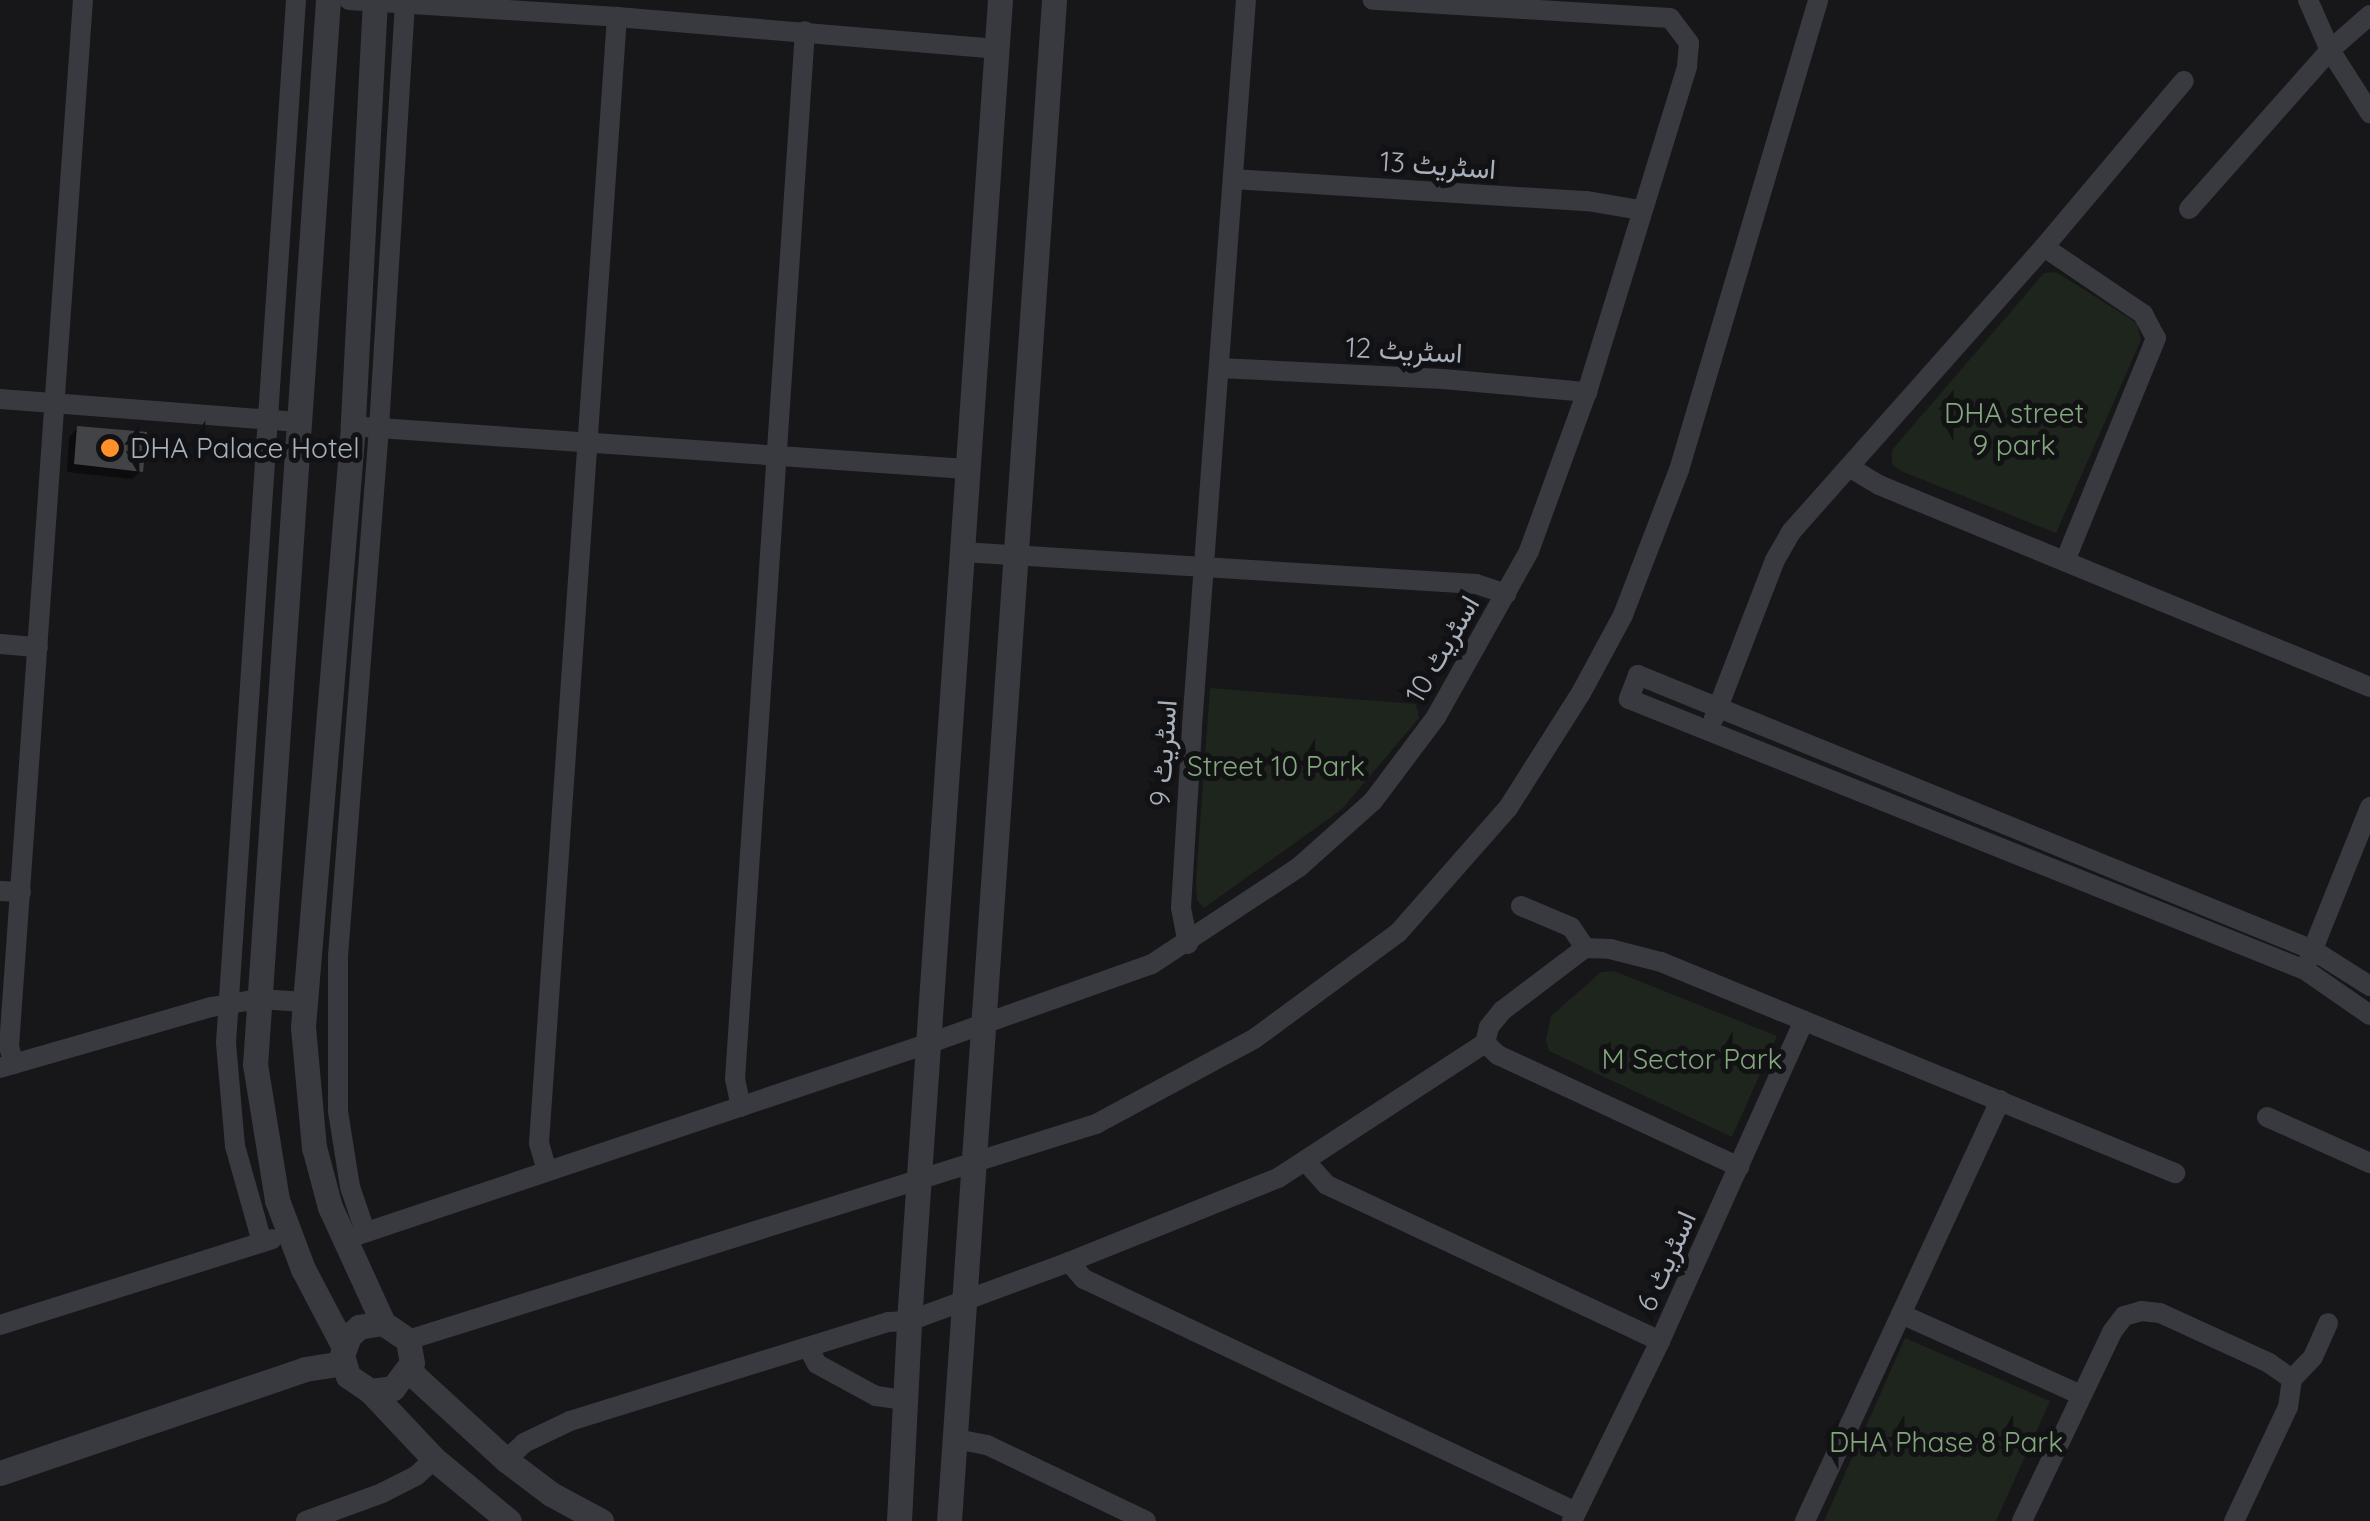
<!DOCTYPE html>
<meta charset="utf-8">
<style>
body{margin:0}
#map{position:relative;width:2370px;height:1521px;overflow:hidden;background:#17171a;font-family:Quicksand,Vazirmatn,sans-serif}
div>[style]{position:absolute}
.green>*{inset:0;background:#1d251d}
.shadow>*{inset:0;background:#0007}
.building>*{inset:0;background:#414347}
.minor>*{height:20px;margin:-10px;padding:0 10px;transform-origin:10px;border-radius:10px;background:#383a3f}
.tertiary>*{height:25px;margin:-12.5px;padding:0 12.5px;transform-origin:12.5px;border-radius:12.5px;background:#383a3f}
.dots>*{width:28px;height:28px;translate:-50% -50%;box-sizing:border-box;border:5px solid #121215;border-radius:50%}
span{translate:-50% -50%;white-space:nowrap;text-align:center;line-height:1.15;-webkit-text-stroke:10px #121215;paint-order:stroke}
.street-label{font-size:28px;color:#a8b1bb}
.park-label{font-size:28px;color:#82a77d}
.poi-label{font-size:28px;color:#a8b1bb}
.left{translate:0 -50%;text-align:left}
</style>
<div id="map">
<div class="green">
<i style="clip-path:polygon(2056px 272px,2137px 323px,2141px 340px,2056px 533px,1901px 471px,1892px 464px,1892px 450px,2044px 273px)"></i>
<i style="clip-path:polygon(1210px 688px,1416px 704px,1419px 718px,1341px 810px,1204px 908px,1197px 900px,1196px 880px)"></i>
<i style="clip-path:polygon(1614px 971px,1777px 1036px,1732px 1137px,1549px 1051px,1546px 1040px,1551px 1016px,1601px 972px)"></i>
<i style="clip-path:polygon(1905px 1338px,2050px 1401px,1996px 1521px,1824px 1521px)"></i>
</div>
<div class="shadow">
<i style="clip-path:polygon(78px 428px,141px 471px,132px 479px,67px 472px,69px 437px)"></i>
</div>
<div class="building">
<i style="clip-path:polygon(77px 426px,147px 432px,143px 472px,74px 464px)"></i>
</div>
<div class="minor">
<i style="left:349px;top:0;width:269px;rotate:3.6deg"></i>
<i style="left:617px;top:17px;width:381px;rotate:4.8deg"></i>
<i style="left:2308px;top:0;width:55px;rotate:66.3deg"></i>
<i style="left:2330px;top:50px;width:75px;rotate:57.6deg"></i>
<i style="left:1233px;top:179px;width:355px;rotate:3.6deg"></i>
<i style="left:1587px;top:201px;width:54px;rotate:9.6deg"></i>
<i style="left:2189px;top:209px;width:213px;rotate:-48.4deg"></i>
<i style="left:2330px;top:50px;width:53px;rotate:-41.2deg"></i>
<i style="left:2044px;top:247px;width:120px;rotate:34.1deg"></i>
<i style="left:2143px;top:314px;width:27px;rotate:62deg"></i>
<i style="left:2156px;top:338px;width:241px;rotate:112.2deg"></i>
<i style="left:1219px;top:368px;width:224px;rotate:2.8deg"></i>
<i style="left:1443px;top:379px;width:145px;rotate:5.2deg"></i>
<i style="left:0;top:399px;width:299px;rotate:4.4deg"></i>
<i style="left:365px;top:427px;width:603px;rotate:3.99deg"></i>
<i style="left:1849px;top:467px;width:35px;rotate:31deg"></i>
<i style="left:1879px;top:485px;width:531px;rotate:22.36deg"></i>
<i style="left:963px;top:552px;width:514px;rotate:3.57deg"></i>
<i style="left:1476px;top:584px;width:32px;rotate:18deg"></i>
<i style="left:0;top:644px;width:38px;rotate:5deg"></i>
<i style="left:1714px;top:718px;width:169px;rotate:-68.9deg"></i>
<i style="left:1775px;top:560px;width:32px;rotate:-60deg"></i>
<i style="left:1791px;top:532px;width:381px;rotate:-48.4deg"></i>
<i style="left:2044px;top:247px;width:217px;rotate:-49.9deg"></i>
<i style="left:0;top:891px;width:21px;rotate:3deg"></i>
<i style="left:1521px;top:906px;width:54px;rotate:22.8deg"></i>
<i style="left:1571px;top:927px;width:25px;rotate:56deg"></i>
<i style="left:1188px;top:944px;width:37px;rotate:-101deg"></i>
<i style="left:1181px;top:908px;width:182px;rotate:-86.5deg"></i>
<i style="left:1192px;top:726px;width:728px;rotate:-85.75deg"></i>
<i style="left:2309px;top:959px;width:164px;rotate:-68.1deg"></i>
<i style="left:2370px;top:986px;width:67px;rotate:-147.7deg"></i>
<i style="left:2313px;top:950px;width:729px;rotate:-157.83deg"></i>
<i style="left:1638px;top:675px;width:26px;rotate:111deg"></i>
<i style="left:1629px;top:699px;width:728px;rotate:21.85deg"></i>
<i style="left:2305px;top:970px;width:79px;rotate:34.7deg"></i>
<i style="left:1485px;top:1043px;width:18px;rotate:43deg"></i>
<i style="left:1498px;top:1055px;width:266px;rotate:24.9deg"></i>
<i style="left:14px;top:1064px;width:18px;rotate:-106deg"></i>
<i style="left:9px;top:1047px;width:1050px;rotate:-85.96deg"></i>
<i style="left:0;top:1068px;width:221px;rotate:-16.1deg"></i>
<i style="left:212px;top:1007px;width:48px;rotate:-9.7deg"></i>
<i style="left:259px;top:999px;width:46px;rotate:3.7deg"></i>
<i style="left:741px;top:1107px;width:29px;rotate:-102deg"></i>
<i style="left:735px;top:1079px;width:1050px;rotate:-86.18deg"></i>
<i style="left:2267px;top:1117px;width:113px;rotate:24.1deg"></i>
<i style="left:1306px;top:1162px;width:31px;rotate:48deg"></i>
<i style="left:1327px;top:1185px;width:368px;rotate:25.1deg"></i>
<i style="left:547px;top:1171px;width:29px;rotate:-106deg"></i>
<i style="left:539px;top:1143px;width:1129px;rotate:-86.04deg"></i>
<i style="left:365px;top:1231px;width:46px;rotate:-108.8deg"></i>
<i style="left:350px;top:1187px;width:77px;rotate:-99deg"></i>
<i style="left:338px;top:1111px;width:155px;rotate:-90deg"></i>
<i style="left:338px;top:956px;width:530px;rotate:-85.56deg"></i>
<i style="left:379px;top:428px;width:429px;rotate:-86.5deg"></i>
<i style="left:343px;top:1240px;width:619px;rotate:-18.55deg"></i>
<i style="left:930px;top:1043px;width:236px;rotate:-19.6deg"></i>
<i style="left:1152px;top:964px;width:176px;rotate:-33.4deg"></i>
<i style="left:1299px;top:867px;width:99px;rotate:-41.7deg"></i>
<i style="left:1373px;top:801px;width:105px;rotate:-53.1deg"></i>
<i style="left:1436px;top:717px;width:190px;rotate:-60.7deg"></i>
<i style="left:1529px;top:551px;width:169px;rotate:-70deg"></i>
<i style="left:1587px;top:392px;width:341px;rotate:-72.9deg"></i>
<i style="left:1687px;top:66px;width:23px;rotate:-85deg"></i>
<i style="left:1689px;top:43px;width:31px;rotate:-127deg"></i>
<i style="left:1670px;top:18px;width:298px;rotate:-176.5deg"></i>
<i style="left:262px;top:1242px;width:100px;rotate:-105.7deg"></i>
<i style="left:235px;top:1146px;width:103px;rotate:-95deg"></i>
<i style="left:226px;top:1043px;width:1045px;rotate:-86.16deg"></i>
<i style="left:1069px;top:1262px;width:23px;rotate:49deg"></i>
<i style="left:1084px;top:1279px;width:544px;rotate:25.34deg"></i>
<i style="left:1901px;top:1314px;width:197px;rotate:24.2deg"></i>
<i style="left:0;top:1325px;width:285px;rotate:-17.5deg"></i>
<i style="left:408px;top:1340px;width:721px;rotate:-17.43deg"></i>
<i style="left:1096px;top:1124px;width:179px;rotate:-28.3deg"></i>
<i style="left:1254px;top:1039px;width:179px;rotate:-36.4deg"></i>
<i style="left:1398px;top:933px;width:167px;rotate:-48.7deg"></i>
<i style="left:1508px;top:808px;width:136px;rotate:-57.6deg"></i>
<i style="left:1581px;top:693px;width:89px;rotate:-61.7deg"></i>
<i style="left:1623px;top:615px;width:155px;rotate:-68.9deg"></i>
<i style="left:1679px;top:470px;width:490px;rotate:-73.5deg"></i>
<i style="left:809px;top:1349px;width:17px;rotate:62deg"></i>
<i style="left:817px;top:1364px;width:67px;rotate:28.5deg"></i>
<i style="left:876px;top:1396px;width:29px;rotate:8deg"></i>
<i style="left:2292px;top:1379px;width:30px;rotate:-46deg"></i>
<i style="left:2313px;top:1357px;width:37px;rotate:-66deg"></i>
<i style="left:956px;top:1439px;width:32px;rotate:11deg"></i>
<i style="left:987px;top:1445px;width:176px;rotate:25.5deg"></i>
<i style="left:506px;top:1460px;width:25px;rotate:-43deg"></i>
<i style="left:524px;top:1443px;width:51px;rotate:-25.6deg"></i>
<i style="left:570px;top:1421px;width:333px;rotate:-17.3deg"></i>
<i style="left:888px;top:1322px;width:21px;rotate:-3deg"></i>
<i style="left:909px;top:1321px;width:171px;rotate:-20.2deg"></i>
<i style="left:1069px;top:1262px;width:225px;rotate:-21.9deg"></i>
<i style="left:1278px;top:1178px;width:247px;rotate:-33.1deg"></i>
<i style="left:1485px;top:1043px;width:16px;rotate:-76deg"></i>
<i style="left:1489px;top:1027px;width:22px;rotate:-51deg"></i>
<i style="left:1503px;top:1010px;width:103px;rotate:-37.1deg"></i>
<i style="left:1585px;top:948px;width:25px;rotate:2deg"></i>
<i style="left:1610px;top:949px;width:53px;rotate:14.3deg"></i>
<i style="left:1661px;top:962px;width:556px;rotate:22.32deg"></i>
<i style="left:306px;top:1521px;width:81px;rotate:-20.2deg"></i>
<i style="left:382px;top:1493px;width:39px;rotate:-27deg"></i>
<i style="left:417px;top:1475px;width:23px;rotate:-43deg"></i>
<i style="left:1572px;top:1521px;width:200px;rotate:-63.9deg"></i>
<i style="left:1660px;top:1341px;width:351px;rotate:-65.8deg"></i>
<i style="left:1805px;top:1521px;width:464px;rotate:-65.1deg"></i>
<i style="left:2022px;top:1521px;width:209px;rotate:-64.5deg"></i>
<i style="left:2112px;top:1332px;width:20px;rotate:-53deg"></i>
<i style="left:2124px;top:1316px;width:18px;rotate:-16deg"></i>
<i style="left:2141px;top:1311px;width:19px;rotate:6deg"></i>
<i style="left:2160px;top:1313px;width:120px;rotate:24.6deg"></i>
<i style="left:2269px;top:1363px;width:28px;rotate:35deg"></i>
<i style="left:2292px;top:1379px;width:28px;rotate:98deg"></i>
<i style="left:2288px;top:1407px;width:126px;rotate:115.3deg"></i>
</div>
<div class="tertiary">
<i style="left:328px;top:0;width:1067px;rotate:93.92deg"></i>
<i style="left:255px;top:1064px;width:138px;rotate:80.8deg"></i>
<i style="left:277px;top:1200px;width:74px;rotate:69.4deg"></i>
<i style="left:303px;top:1269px;width:88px;rotate:62.3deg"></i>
<i style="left:375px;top:0;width:427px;rotate:93deg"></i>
<i style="left:353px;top:426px;width:603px;rotate:94.76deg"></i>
<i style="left:303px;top:1027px;width:121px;rotate:84.8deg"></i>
<i style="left:314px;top:1147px;width:62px;rotate:75.1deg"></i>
<i style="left:330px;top:1207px;width:128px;rotate:65.4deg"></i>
<i style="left:409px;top:1371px;width:132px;rotate:42.5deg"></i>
<i style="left:506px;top:1460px;width:56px;rotate:37.1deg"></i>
<i style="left:551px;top:1494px;width:57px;rotate:28.4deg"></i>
<i style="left:370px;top:1391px;width:23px;rotate:-7deg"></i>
<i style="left:393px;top:1388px;width:31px;rotate:-53deg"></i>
<i style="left:412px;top:1363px;width:23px;rotate:-100deg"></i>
<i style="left:408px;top:1340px;width:30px;rotate:-146deg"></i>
<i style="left:383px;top:1323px;width:24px;rotate:171deg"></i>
<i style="left:359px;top:1327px;width:13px;rotate:138deg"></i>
<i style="left:349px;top:1336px;width:20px;rotate:110deg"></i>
<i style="left:342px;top:1355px;width:22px;rotate:74deg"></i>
<i style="left:348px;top:1376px;width:27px;rotate:34deg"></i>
<i style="left:370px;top:1391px;width:93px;rotate:46.7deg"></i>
<i style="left:434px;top:1459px;width:97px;rotate:39.6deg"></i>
<i style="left:0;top:1473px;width:322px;rotate:-18.8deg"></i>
<i style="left:305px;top:1369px;width:38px;rotate:-9deg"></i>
<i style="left:899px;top:1521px;width:200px;rotate:-87.1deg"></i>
<i style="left:909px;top:1321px;width:1324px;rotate:-86.06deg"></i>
<i style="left:949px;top:1521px;width:1525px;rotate:-86.05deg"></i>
</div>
<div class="dots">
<i style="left:110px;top:448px;background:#ff902a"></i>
</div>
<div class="street-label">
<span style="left:1438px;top:165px;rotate:4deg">اسٹریٹ 13</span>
<span style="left:1404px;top:350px;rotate:3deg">اسٹریٹ 12</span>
<span style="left:1442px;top:649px;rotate:-60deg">اسٹریٹ 10</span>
<span style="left:1163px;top:753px;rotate:-86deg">اسٹریٹ 9</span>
<span style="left:1666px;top:1261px;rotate:-66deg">اسٹریٹ 6</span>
</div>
<div class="park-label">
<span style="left:2014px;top:429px">DHA street<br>9 park</span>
<span style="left:1276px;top:766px">Street 10 Park</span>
<span style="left:1692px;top:1059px">M Sector Park</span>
<span style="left:1946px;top:1442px">DHA Phase 8 Park</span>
</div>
<div class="poi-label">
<span class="left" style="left:130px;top:448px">DHA Palace Hotel</span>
</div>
</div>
